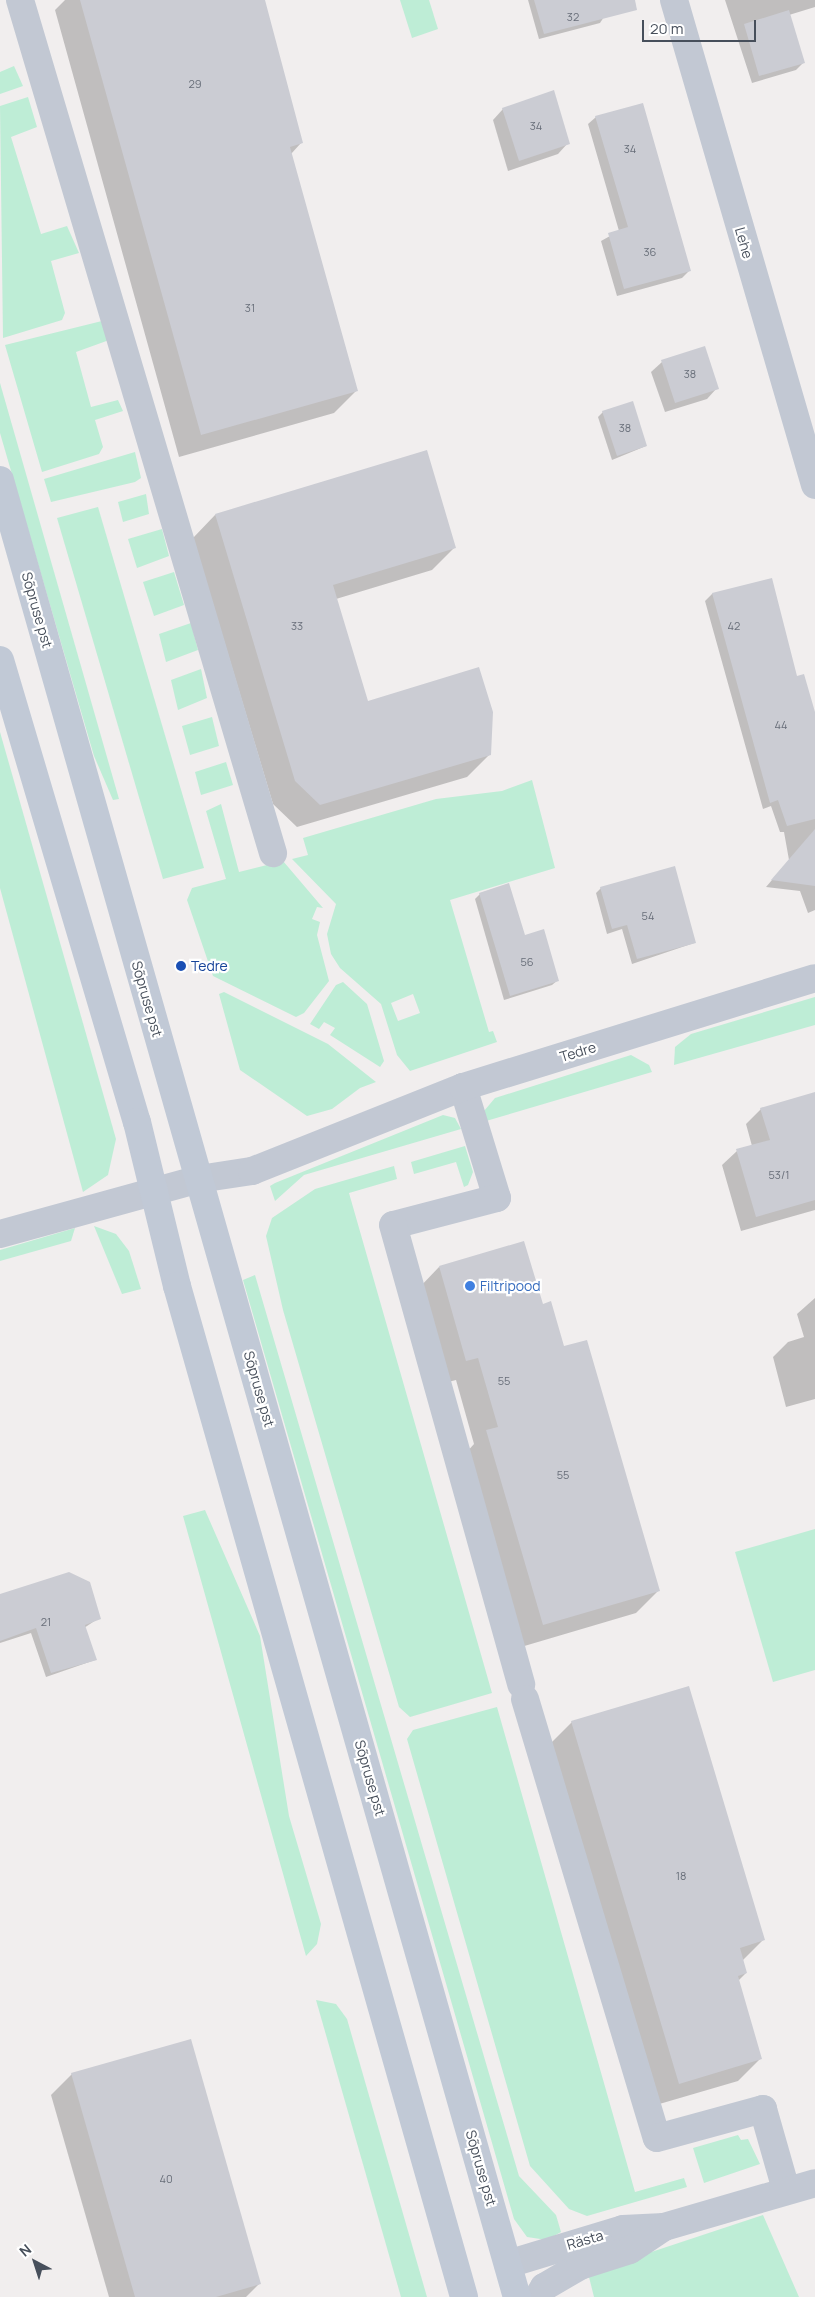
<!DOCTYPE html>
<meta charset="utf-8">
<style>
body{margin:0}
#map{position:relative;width:815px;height:2297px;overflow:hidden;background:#f1eeee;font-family:Manrope,sans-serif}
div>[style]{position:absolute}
.green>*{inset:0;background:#beedd6}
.shadow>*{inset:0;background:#0003}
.building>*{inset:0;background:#cbccd3}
.minor>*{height:28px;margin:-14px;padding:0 14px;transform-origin:14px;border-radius:14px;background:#c2c8d3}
.secondary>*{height:28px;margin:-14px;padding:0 14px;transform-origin:14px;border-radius:14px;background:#c1c9d6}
.dots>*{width:14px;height:14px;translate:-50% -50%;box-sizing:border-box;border:2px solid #fff;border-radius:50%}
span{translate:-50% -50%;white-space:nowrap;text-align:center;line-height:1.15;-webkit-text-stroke:4.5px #fff;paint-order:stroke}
.number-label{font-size:11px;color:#686e79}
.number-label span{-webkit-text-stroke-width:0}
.street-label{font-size:14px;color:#474f5b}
.transit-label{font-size:14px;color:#164399}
.left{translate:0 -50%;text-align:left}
.shop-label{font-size:14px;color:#366cbe}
.north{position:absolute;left:10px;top:2237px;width:50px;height:50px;-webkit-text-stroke:4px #fff;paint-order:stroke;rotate:320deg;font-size:14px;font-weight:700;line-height:20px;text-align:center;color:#474f5b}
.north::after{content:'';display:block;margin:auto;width:18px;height:22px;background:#474f5b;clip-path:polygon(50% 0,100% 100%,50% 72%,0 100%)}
.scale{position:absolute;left:642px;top:20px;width:114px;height:22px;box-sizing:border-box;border:2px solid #474f5b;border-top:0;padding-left:6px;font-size:15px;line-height:18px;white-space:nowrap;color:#474f5b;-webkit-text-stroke:4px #fff;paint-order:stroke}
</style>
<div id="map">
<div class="green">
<i style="clip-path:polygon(400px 0,429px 0,438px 29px,412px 38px)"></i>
<i style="clip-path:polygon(14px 66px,23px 86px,0 94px,0 72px)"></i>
<i style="clip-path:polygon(28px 97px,37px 127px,11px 137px,41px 234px,67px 226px,79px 253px,51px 261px,65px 313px,62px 320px,3px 338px,0 106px)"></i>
<i style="clip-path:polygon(106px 320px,112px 339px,76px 352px,91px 407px,118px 400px,123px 411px,95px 420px,103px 447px,99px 454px,42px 472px,5px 345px)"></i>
<i style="clip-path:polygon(0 383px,119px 799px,113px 800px,94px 756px,0 433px)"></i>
<i style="clip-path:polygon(135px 452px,141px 478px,135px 482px,51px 502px,44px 479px)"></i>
<i style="clip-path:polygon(146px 494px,149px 514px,123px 522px,118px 502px)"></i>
<i style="clip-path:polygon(98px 507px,204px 868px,163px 879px,57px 518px)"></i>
<i style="clip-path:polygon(162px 529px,169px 556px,137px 568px,128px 539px)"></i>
<i style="clip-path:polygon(174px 572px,184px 605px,154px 616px,143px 582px)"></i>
<i style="clip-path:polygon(191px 623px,198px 650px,166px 662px,159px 634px)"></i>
<i style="clip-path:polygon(201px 669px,207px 698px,178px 710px,171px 680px)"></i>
<i style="clip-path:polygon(212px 717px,219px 746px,190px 755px,182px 726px)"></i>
<i style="clip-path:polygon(0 732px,116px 1139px,108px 1175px,83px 1192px,0 888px)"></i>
<i style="clip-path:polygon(226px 762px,233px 785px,201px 795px,195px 772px)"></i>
<i style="clip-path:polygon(evenodd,532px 780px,555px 868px,450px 900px,489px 1032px,493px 1031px,497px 1042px,410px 1071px,397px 1055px,381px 1004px,340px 968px,331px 954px,327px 934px,336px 904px,292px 859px,308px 855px,303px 838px,436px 799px,502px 791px,532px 780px,413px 994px,420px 1013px,398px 1021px,391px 1003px,413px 994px)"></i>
<i style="clip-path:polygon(221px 804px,239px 872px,283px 861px,323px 908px,317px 907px,312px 919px,320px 922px,317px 935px,329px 981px,304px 1013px,296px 1017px,213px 976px,187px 900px,192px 888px,226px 879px,206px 811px)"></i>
<i style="clip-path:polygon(343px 982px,367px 1004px,384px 1061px,380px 1067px,330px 1035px,335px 1028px,324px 1022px,319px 1029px,310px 1024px,336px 985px)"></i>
<i style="clip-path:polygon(224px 992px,328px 1044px,376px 1082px,360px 1088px,332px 1109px,307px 1116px,240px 1070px,219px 994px)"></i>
<i style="clip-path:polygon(815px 997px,815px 1025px,674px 1065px,675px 1047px,691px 1034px)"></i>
<i style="clip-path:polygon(631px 1055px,649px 1065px,652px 1072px,486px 1121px,484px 1111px,495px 1098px)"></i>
<i style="clip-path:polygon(443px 1115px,455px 1118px,461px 1129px,304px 1175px,275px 1201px,270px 1186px,275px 1183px)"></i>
<i style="clip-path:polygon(465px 1146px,473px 1172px,468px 1185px,464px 1187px,456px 1162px,414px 1174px,411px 1162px)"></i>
<i style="clip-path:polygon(394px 1166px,397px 1179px,349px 1193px,492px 1693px,410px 1717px,399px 1707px,283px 1310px,266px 1236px,272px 1218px,315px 1189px)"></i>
<i style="clip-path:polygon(94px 1226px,116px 1234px,129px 1251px,141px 1289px,122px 1294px)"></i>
<i style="clip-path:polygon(75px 1228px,71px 1241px,0 1261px,0 1250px)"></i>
<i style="clip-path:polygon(255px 1275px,519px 2176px,556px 2215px,561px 2232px,547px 2240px,527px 2237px,514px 2219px,243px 1280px)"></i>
<i style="clip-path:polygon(205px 1510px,260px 1636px,289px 1816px,321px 1924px,317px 1944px,306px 1956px,183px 1516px)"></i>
<i style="clip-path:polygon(815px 1529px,815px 1670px,773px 1682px,735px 1552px)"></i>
<i style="clip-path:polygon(497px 1707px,635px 2192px,684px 2178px,687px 2187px,587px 2216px,569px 2209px,530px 2166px,407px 1739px,413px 1730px)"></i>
<i style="clip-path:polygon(316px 2000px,336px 2004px,347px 2019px,427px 2297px,401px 2297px)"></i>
<i style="clip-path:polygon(738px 2135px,741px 2140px,748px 2139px,760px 2164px,704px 2183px,693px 2148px)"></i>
<i style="clip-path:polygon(763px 2215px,799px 2297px,594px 2297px,588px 2273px)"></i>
</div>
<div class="shadow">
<i style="clip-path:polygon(65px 0,264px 0,301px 143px,291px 154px,357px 390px,334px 413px,179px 457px,55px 10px)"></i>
<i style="clip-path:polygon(528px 0,615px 0,600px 23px,539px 39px)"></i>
<i style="clip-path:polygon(725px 0,815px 0,815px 7px,789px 15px,804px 62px,796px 70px,752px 83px)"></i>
<i style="clip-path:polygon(503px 109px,568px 143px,558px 154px,508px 171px,493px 120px)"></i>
<i style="clip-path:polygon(596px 117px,690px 270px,682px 278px,617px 296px,601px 241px,619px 231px,588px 124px)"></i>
<i style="clip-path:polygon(662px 362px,717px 388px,707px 399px,665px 412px,651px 372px)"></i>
<i style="clip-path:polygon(603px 412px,646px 446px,612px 460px,598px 417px)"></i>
<i style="clip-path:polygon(215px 515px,455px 547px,432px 570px,336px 599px,367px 702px,490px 754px,467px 777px,297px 827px,273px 804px,193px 538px)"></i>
<i style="clip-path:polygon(771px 579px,796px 677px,815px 717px,815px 910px,808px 913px,800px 891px,766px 887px,789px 860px,784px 832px,780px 832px,771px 806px,763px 809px,705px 601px,712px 594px)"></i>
<i style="clip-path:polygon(601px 888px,694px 943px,632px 964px,622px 929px,607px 934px,596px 893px)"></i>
<i style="clip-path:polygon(480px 894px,524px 936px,558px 980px,552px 985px,504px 1000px,475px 899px)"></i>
<i style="clip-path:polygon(815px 1093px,815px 1210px,741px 1231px,722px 1165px,737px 1151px,752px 1146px,746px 1124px,761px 1109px)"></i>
<i style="clip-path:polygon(439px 1267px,542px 1305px,563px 1348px,659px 1590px,636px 1613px,521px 1647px,465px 1454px,474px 1444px,456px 1380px,444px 1383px,417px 1290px)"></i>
<i style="clip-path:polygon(815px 1298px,815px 1399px,786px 1407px,773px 1357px,788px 1342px,804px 1337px,797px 1314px)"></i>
<i style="clip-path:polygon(0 1596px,99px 1618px,84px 1628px,95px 1660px,46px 1677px,31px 1633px,0 1643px)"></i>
<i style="clip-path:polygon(572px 1722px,763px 1940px,742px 1961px,746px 1973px,738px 1981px,761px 2058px,738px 2081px,656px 2105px,549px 1745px)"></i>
<i style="clip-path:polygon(72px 2074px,259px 2284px,246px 2297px,109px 2297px,51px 2095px)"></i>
</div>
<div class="building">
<i style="clip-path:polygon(80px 0,265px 0,303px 143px,290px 147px,358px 391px,201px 435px)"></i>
<i style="clip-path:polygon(534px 0,635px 0,637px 10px,544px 34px)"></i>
<i style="clip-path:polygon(789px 10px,805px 63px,759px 76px,744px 24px)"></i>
<i style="clip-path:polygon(554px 90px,570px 144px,519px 161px,502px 108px)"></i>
<i style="clip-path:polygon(643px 103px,691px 271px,624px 289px,608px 233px,628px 227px,595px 116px)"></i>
<i style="clip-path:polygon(705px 346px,719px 389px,675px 403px,661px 360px)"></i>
<i style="clip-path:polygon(633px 401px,647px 446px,617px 456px,602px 411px)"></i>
<i style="clip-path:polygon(427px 450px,456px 548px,333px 585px,368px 701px,479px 667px,493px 712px,491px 755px,320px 805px,295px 781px,215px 514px)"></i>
<i style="clip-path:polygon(772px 578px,797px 676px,804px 674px,815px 712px,815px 819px,787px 826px,778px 800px,770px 803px,712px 593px)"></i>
<i style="clip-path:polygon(815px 829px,815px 886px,771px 880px)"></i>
<i style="clip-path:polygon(675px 866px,696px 943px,637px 959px,627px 925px,612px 929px,600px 887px)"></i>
<i style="clip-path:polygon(509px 883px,525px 935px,544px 929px,559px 981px,510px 996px,479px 893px)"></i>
<i style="clip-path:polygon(815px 1092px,815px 1200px,756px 1217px,736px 1149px,770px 1140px,760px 1108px)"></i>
<i style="clip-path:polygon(524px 1241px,543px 1304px,551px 1301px,564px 1346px,587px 1340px,660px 1591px,543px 1625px,486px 1430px,498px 1427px,478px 1358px,466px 1361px,439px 1266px)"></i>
<i style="clip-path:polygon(69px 1572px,90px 1582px,101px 1619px,85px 1625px,97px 1660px,51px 1673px,36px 1628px,0 1641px,0 1594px)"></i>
<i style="clip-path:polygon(689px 1686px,765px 1940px,740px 1948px,747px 1973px,738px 1976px,762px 2059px,679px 2084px,571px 1721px)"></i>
<i style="clip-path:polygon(191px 2039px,261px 2284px,216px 2297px,135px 2297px,71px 2073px)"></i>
</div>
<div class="minor">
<i style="left:20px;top:0;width:890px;rotate:73.48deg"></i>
<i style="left:674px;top:0;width:505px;rotate:73.79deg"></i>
<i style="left:463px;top:1087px;width:116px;rotate:73deg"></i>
<i style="left:497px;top:1198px;width:107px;rotate:165.4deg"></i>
<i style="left:393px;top:1225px;width:477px;rotate:74.4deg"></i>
<i style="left:0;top:1234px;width:206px;rotate:-15.4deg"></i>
<i style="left:199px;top:1179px;width:54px;rotate:-8.6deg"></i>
<i style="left:252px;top:1171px;width:227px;rotate:-21.7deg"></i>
<i style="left:463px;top:1087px;width:368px;rotate:-17.2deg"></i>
<i style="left:525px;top:1699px;width:458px;rotate:73.3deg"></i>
<i style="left:657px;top:2138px;width:110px;rotate:-15.3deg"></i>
<i style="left:763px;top:2109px;width:84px;rotate:74.1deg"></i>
<i style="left:508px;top:2264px;width:120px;rotate:-16.9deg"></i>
<i style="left:623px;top:2229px;width:41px;rotate:-2.8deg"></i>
<i style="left:664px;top:2227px;width:157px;rotate:-16.2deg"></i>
<i style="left:538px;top:2297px;width:12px;rotate:-59deg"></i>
<i style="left:544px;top:2287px;width:42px;rotate:-30.3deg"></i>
<i style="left:580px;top:2266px;width:52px;rotate:-17.7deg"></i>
<i style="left:630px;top:2250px;width:40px;rotate:-34deg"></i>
</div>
<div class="secondary">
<i style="left:0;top:480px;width:1889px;rotate:74.12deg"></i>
<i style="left:0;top:660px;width:482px;rotate:73.5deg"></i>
<i style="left:137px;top:1122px;width:169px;rotate:76.3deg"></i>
<i style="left:177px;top:1286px;width:1051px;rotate:74.15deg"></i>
</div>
<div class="dots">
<i style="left:181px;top:966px;background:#1a4fb4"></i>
<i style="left:470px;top:1286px;background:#3f7fe0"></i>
</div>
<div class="number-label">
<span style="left:573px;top:17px">32</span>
<span style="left:195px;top:84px">29</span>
<span style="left:536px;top:126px">34</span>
<span style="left:630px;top:149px">34</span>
<span style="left:650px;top:252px">36</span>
<span style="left:250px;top:308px">31</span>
<span style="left:690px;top:374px">38</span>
<span style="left:625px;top:428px">38</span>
<span style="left:297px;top:626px">33</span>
<span style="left:734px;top:626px">42</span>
<span style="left:781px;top:725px">44</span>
<span style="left:648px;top:916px">54</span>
<span style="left:527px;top:962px">56</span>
<span style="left:779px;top:1175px">53/1</span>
<span style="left:504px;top:1381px">55</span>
<span style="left:563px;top:1475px">55</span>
<span style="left:46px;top:1622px">21</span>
<span style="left:681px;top:1876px">18</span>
<span style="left:166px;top:2179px">40</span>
</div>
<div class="street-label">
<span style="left:744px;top:243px;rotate:74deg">Lehe</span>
<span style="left:37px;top:610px;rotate:74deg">Sõpruse pst</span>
<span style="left:147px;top:999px;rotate:74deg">Sõpruse pst</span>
<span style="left:578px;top:1052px;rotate:-17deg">Tedre</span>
<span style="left:259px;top:1389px;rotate:74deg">Sõpruse pst</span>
<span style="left:370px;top:1778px;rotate:74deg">Sõpruse pst</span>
<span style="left:481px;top:2168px;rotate:74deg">Sõpruse pst</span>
<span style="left:585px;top:2240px;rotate:-16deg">Rästa</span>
</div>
<div class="transit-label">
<span class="left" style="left:191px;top:966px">Tedre</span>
</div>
<div class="shop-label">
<span class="left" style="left:480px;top:1286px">Filtripood</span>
</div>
<div class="north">N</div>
<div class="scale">20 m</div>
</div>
